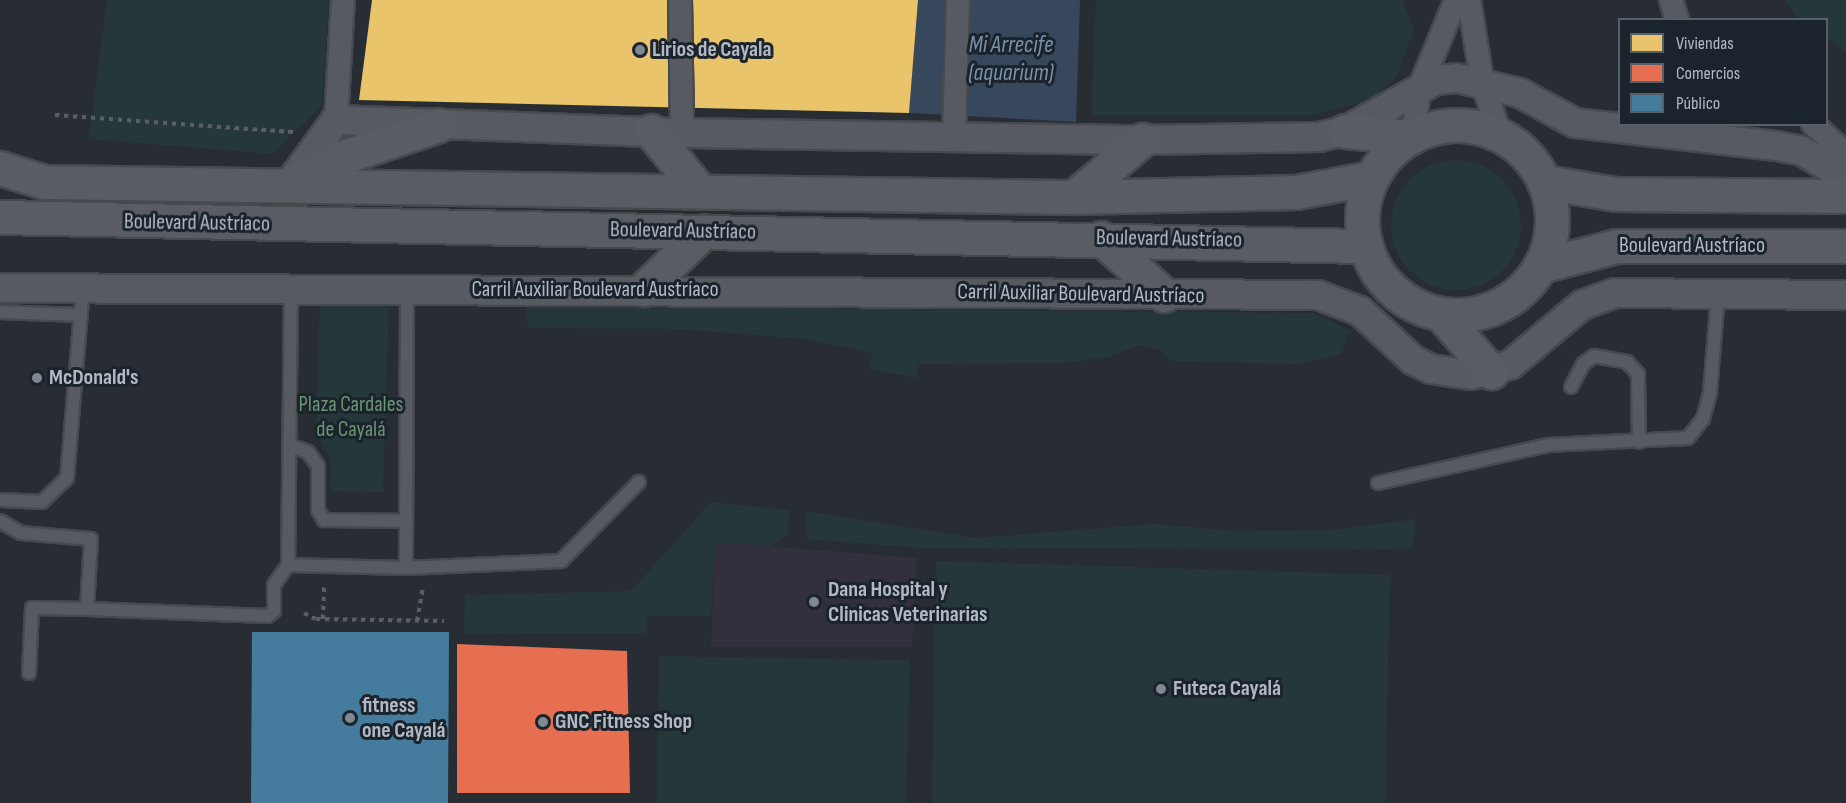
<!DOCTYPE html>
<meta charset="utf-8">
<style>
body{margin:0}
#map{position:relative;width:1846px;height:803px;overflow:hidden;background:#282d33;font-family:"Sofia Sans Condensed",sans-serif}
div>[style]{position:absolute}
.medical>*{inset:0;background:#31303c}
.green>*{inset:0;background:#253739}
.round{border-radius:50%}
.water>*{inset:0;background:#37475c}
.homes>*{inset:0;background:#e9c46a}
.shops>*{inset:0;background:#e76f51}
.public>*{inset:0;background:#457b9d}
.path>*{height:4px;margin-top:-2px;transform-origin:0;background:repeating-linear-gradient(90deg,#5a5f65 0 4.5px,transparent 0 9px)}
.roads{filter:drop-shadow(2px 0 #46494e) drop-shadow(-2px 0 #46494e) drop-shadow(0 2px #46494e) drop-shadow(0 -2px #46494e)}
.service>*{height:12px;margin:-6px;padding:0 6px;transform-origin:6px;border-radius:6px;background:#575b61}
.minor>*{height:22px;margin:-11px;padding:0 11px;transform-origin:11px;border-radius:11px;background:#575b61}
.tertiary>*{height:28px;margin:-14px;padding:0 14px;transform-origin:14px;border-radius:14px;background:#575b61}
.primary>*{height:33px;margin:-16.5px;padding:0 16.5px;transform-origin:16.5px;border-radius:16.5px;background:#595d63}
.primary>.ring{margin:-16.5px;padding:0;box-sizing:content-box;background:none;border:33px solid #595d63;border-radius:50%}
.dots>*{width:16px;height:16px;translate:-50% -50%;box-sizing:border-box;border:3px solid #1b232d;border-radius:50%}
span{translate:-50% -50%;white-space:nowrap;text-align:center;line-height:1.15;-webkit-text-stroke:6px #1b232d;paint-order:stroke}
.poi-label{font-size:22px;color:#b1b9c4;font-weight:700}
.left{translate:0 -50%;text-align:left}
.street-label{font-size:22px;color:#b1b9c4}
.park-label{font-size:22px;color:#6a9472}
.water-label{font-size:24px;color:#7b90aa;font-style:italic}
.legend{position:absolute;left:1618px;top:18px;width:210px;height:108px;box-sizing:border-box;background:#1b232d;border:2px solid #575f69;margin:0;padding:8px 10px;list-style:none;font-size:18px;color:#b1b9c4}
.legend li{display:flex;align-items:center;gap:12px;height:30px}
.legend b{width:30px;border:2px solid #575f69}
</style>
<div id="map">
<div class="medical">
<i style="clip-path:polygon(715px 542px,917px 558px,912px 647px,711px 647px)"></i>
</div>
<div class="green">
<i style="clip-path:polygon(107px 0,329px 0,322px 105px,273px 154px,89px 139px)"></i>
<i style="clip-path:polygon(1096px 0,1402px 0,1414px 30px,1396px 78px,1369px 101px,1310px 115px,1091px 115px)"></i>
<i style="clip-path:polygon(1785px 0,1846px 0,1846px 52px,1827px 39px,1826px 20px,1798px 19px)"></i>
<i class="round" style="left:1391px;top:160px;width:130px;height:130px"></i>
<i style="clip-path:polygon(320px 302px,389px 304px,383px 492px,330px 491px,331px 460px,316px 432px)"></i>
<i style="clip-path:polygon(526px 306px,1314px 313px,1350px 331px,1341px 354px,1298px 364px,1171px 361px,1159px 350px,1139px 345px,1109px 357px,1064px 363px,919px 364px,916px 378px,869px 369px,872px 353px,806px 339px,679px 329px,528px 328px)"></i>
<i style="clip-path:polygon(711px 502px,789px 510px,788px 534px,771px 546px,715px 542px,711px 616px,647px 616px,646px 633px,464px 634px,465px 595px,631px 591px)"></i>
<i style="clip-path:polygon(807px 511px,975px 538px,1155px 524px,1235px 531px,1333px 530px,1416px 519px,1412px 549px,922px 548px,807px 539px)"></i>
<i style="clip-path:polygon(936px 561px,1390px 575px,1385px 803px,932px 803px)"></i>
<i style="clip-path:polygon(659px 656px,910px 660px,906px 803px,657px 803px)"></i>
</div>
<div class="water">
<i style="clip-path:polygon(918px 0,1080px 0,1076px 122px,909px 113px)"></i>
</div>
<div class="homes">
<i style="clip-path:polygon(372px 0,918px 0,909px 113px,359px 100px)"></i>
</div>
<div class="shops">
<i style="clip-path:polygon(457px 644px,627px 651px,630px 793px,457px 793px)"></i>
</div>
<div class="public">
<i style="clip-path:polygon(252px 632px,449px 632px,448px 803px,251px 803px)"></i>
</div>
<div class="path">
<i style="left:55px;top:115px;width:239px;rotate:4.1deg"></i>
<i style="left:304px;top:613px;width:13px;rotate:27deg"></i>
<i style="left:316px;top:619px;width:128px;rotate:0.9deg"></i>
<i style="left:323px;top:619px;width:35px;rotate:-88deg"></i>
<i style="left:417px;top:621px;width:35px;rotate:-80deg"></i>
</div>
<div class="roads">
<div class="service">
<i style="left:291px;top:290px;width:275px;rotate:90.6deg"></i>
<i style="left:288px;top:565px;width:118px;rotate:1.5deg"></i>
<i style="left:406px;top:568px;width:278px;rotate:-89.8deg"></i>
<i style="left:0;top:312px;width:81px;rotate:2.1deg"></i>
<i style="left:1571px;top:387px;width:26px;rotate:-62deg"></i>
<i style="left:1583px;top:364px;width:14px;rotate:-36deg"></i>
<i style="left:1594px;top:356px;width:34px;rotate:10deg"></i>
<i style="left:1627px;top:362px;width:16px;rotate:47deg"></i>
<i style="left:1638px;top:374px;width:68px;rotate:89.2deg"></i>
<i style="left:289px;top:445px;width:20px;rotate:20deg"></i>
<i style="left:308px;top:452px;width:17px;rotate:54deg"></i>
<i style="left:318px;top:466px;width:44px;rotate:90deg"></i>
<i style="left:318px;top:510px;width:12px;rotate:59deg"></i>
<i style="left:324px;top:520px;width:82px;rotate:0.7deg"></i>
<i style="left:1378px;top:483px;width:174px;rotate:-12.6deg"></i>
<i style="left:1548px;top:445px;width:140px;rotate:-2.9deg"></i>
<i style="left:1688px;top:438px;width:24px;rotate:-52deg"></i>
<i style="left:1703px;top:419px;width:28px;rotate:-75deg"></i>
<i style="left:1710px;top:392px;width:98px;rotate:-85.3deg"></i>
<i style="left:0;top:500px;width:42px;rotate:2.7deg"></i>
<i style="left:42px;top:502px;width:35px;rotate:-44deg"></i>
<i style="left:67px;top:478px;width:191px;rotate:-85.2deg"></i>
<i style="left:0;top:521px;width:24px;rotate:30deg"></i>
<i style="left:21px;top:533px;width:70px;rotate:4.9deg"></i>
<i style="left:91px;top:539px;width:70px;rotate:93.3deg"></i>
<i style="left:87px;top:609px;width:181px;rotate:2.2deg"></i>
<i style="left:268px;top:616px;width:8px;rotate:-40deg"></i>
<i style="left:274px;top:611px;width:26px;rotate:-90deg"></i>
<i style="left:274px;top:585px;width:24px;rotate:-55deg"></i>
<i style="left:406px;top:568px;width:155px;rotate:-2.6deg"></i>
<i style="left:561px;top:561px;width:111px;rotate:-45.4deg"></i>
<i style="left:29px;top:673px;width:65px;rotate:-87.4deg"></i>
<i style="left:32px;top:608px;width:55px;rotate:1deg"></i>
</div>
<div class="minor">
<i style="left:680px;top:0;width:133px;rotate:89.1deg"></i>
<i style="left:1469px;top:0;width:82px;rotate:80.9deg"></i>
<i style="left:1482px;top:81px;width:57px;rotate:71.6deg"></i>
<i style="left:1671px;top:0;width:21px;rotate:73deg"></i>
<i style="left:336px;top:120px;width:120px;rotate:-86.7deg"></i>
<i style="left:1813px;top:124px;width:45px;rotate:42.3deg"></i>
<i style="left:954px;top:136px;width:136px;rotate:-88.3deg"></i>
<i style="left:1412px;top:137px;width:51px;rotate:-80.9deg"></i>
<i style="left:1420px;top:87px;width:94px;rotate:-67.5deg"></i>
</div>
<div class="tertiary">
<i style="left:287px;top:187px;width:83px;rotate:-53.8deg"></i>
<i style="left:336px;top:120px;width:346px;rotate:2.2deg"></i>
<i style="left:682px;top:133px;width:460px;rotate:0.9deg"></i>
<i style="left:1142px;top:140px;width:177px;rotate:-1deg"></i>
<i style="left:1319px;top:137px;width:27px;rotate:-13deg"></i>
<i style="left:1345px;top:131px;width:104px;rotate:-29.3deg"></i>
<i style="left:1436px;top:80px;width:21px;rotate:-5deg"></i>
<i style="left:1457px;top:78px;width:65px;rotate:13.4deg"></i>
<i style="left:1520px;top:93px;width:63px;rotate:28.6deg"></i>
<i style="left:1575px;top:123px;width:203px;rotate:6.5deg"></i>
<i style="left:1777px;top:146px;width:25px;rotate:11deg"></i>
<i style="left:1802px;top:151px;width:51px;rotate:30.6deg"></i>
<i style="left:0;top:288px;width:1318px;rotate:0.3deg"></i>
<i style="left:1318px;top:295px;width:45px;rotate:20.9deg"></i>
<i style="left:1360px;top:311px;width:72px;rotate:42.8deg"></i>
<i style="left:1413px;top:360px;width:20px;rotate:27deg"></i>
<i style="left:1431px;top:369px;width:40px;rotate:8.5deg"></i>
<i style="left:1471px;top:375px;width:40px;rotate:-14.4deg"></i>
<i style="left:1510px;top:365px;width:94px;rotate:-39.8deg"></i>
<i style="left:1582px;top:305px;width:35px;rotate:-20deg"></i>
<i style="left:1615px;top:293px;width:231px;rotate:0.5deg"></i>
</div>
<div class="primary">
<i class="ring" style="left:1362px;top:125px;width:157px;height:157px"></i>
<i style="left:651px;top:131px;width:77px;rotate:50.8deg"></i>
<i style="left:1345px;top:131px;width:67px;rotate:5.1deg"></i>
<i style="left:0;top:168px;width:47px;rotate:17.3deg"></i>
<i style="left:45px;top:182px;width:1029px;rotate:0.84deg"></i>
<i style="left:1074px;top:197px;width:222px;rotate:-1.3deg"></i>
<i style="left:1296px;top:192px;width:77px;rotate:-10.4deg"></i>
<i style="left:1544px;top:182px;width:73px;rotate:9.5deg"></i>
<i style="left:1616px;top:194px;width:230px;rotate:0.5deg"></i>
<i style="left:291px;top:185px;width:59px;rotate:-28.3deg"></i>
<i style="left:343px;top:157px;width:101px;rotate:-18.4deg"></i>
<i style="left:1074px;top:197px;width:89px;rotate:-40deg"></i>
<i style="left:0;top:217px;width:1366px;rotate:1.22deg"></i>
<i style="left:1101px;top:238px;width:85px;rotate:42.1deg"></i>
<i style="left:1540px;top:266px;width:79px;rotate:-14.7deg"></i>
<i style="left:1616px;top:246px;width:230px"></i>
<i style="left:644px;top:289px;width:83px;rotate:-44deg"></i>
<i style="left:1441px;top:314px;width:77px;rotate:49.2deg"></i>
</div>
</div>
<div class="dots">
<i style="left:640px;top:50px;background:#818891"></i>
<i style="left:37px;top:378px;background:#818891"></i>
<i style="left:814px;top:602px;background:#818891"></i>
<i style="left:1161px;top:689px;background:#818891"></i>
<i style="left:350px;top:718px;background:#818891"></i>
<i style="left:543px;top:722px;background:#818891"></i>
</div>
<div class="poi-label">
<span class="left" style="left:652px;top:50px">Lirios de Cayala</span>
<span class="left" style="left:49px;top:378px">McDonald's</span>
<span class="left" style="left:828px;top:602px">Dana Hospital y<br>Clinicas Veterinarias</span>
<span class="left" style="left:1173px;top:689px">Futeca Cayalá</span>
<span class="left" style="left:362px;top:718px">fitness<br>one Cayalá</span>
<span class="left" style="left:555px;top:722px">GNC Fitness Shop</span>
</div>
<div class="street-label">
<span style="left:197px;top:223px;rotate:1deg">Boulevard Austríaco</span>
<span style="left:683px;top:231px;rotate:1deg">Boulevard Austríaco</span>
<span style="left:1169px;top:239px;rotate:1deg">Boulevard Austríaco</span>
<span style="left:1692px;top:246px">Boulevard Austríaco</span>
<span style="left:595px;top:290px">Carril Auxiliar Boulevard Austríaco</span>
<span style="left:1081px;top:294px;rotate:1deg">Carril Auxiliar Boulevard Austríaco</span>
</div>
<div class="park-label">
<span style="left:351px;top:417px">Plaza Cardales<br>de Cayalá</span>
</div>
<div class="water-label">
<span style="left:1011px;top:59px">Mi Arrecife<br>(aquarium)</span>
</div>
<ul class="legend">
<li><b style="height:16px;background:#e9c46a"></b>Viviendas</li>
<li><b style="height:16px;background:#e76f51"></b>Comercios</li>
<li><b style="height:16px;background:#457b9d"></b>Público</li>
</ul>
</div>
